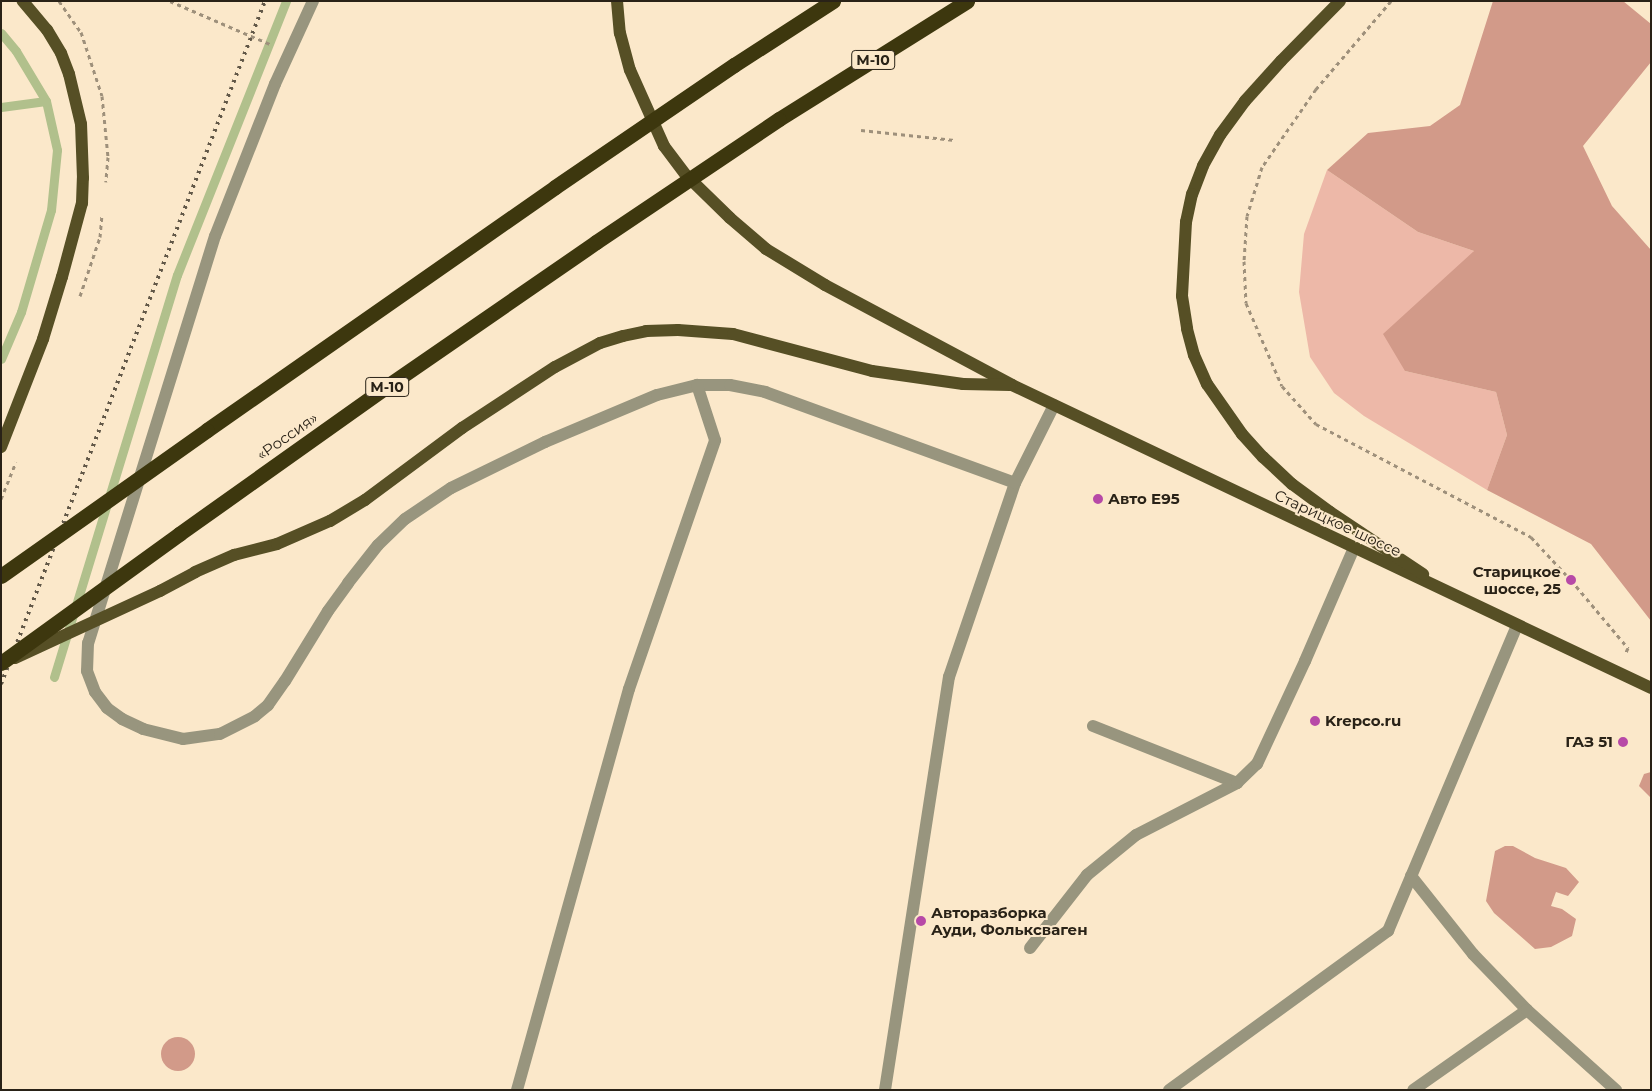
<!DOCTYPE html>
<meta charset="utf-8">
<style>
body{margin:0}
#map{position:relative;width:1652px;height:1091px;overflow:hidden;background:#fbe8ca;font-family:Montserrat,sans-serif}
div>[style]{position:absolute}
.green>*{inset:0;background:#edb8a8}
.forest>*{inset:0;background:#d29a89}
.round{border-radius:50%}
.stream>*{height:9px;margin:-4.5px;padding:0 4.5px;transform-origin:4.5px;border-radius:4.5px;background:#b1c08c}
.path>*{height:3px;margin-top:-1.5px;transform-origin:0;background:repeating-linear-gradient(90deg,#9e907b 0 4px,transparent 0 8px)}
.minor>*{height:12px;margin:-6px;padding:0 6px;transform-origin:6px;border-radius:6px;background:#98957e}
.major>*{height:12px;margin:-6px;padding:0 6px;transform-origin:6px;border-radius:6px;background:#564f25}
.highway>*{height:15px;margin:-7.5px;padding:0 7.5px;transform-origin:7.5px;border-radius:7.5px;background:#3d370e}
.rail>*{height:4px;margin-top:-2px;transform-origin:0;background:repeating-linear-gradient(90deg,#625848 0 2.5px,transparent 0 7.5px)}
.major-bridge>*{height:12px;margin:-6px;padding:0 6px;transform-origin:6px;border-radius:6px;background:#564f25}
.highway-bridge>*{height:15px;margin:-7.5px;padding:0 7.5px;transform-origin:7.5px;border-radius:7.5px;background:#3d370e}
.dots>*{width:14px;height:14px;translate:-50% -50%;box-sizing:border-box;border:2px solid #fbe8ca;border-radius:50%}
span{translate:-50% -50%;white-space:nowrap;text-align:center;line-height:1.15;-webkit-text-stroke:4px #fbe8ca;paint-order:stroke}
.shield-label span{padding:1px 4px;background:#fbe8ca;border:1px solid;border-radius:4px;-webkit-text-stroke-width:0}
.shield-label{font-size:14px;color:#292217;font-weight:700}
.street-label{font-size:15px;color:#292217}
.poi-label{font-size:15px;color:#292217;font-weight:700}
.left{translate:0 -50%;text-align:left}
.right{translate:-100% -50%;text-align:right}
.frame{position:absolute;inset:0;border:2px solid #292217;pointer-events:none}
</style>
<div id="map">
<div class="green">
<i style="clip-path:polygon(1327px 170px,1418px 232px,1474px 251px,1405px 371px,1496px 392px,1507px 435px,1487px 490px,1364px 416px,1334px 393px,1310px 357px,1299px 292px,1304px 234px)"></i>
</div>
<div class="forest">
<i style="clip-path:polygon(1493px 1px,1623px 1px,1651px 24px,1651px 62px,1583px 146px,1612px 206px,1651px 250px,1651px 621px,1591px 544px,1487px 490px,1507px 435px,1496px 392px,1405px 371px,1383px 334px,1474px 251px,1418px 232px,1327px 170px,1368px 133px,1430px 126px,1460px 105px)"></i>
<i style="clip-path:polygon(1651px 772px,1651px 798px,1639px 786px,1644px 774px)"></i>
<i style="clip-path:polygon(1505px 846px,1513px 846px,1535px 858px,1566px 868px,1579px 882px,1568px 896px,1556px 892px,1551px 906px,1562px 909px,1576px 919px,1572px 936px,1551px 947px,1535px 949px,1494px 913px,1486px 901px,1495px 851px)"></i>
<i class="round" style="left:161px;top:1037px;width:34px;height:34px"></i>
</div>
<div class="stream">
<i style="left:1px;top:33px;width:23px;rotate:50deg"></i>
<i style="left:16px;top:51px;width:58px;rotate:59deg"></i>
<i style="left:46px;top:101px;width:50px;rotate:77.3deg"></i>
<i style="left:57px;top:150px;width:60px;rotate:95.7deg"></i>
<i style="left:51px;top:210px;width:106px;rotate:106.4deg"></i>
<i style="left:21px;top:312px;width:51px;rotate:113.1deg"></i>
<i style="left:1px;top:107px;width:45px;rotate:-7.6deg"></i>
<i style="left:54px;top:677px;width:420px;rotate:-73deg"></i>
<i style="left:177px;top:275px;width:295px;rotate:-68.3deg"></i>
</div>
<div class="path">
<i style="left:59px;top:1px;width:38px;rotate:55deg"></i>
<i style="left:81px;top:32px;width:67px;rotate:71.8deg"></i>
<i style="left:102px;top:96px;width:61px;rotate:84.4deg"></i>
<i style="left:108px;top:157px;width:25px;rotate:95deg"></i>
<i style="left:170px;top:1px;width:111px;rotate:23.3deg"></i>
<i style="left:1391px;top:1px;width:116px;rotate:130.4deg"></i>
<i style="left:1316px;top:89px;width:95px;rotate:124.7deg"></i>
<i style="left:1262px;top:167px;width:51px;rotate:107deg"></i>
<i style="left:1247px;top:216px;width:45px;rotate:93.8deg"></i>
<i style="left:1244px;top:261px;width:42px;rotate:87.3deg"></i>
<i style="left:1246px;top:303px;width:90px;rotate:66.6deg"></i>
<i style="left:1282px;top:386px;width:51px;rotate:48.2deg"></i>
<i style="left:1316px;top:424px;width:243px;rotate:27.7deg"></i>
<i style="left:1531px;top:537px;width:59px;rotate:47.1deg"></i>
<i style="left:1571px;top:580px;width:89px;rotate:50deg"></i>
<i style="left:1628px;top:648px;width:7px;rotate:117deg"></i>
<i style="left:861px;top:130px;width:94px;rotate:6.1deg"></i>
<i style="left:80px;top:296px;width:62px;rotate:-71.3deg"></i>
<i style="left:100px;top:237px;width:22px;rotate:-85deg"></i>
<i style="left:1px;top:499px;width:40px;rotate:-68deg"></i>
</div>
<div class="minor">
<i style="left:313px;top:1px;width:91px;rotate:114.6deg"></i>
<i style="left:275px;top:84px;width:163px;rotate:111.5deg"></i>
<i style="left:215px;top:236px;width:426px;rotate:107.3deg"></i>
<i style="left:88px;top:643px;width:28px;rotate:92deg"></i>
<i style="left:87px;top:671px;width:22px;rotate:69deg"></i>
<i style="left:95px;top:692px;width:20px;rotate:53deg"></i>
<i style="left:107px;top:708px;width:19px;rotate:36deg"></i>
<i style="left:122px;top:719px;width:23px;rotate:25deg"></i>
<i style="left:143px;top:729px;width:41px;rotate:14deg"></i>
<i style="left:183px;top:739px;width:37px;rotate:-8deg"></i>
<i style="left:220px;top:734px;width:39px;rotate:-27deg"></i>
<i style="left:255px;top:716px;width:17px;rotate:-40deg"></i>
<i style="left:268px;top:705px;width:29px;rotate:-55deg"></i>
<i style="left:285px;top:681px;width:82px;rotate:-58.4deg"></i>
<i style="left:328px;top:611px;width:34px;rotate:-54deg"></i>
<i style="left:348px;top:583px;width:48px;rotate:-51.7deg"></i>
<i style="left:378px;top:545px;width:37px;rotate:-44deg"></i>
<i style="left:405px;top:519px;width:55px;rotate:-34deg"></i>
<i style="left:451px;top:488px;width:105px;rotate:-26.1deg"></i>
<i style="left:545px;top:442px;width:121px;rotate:-22.8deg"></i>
<i style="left:657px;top:395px;width:41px;rotate:-14deg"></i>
<i style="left:697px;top:385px;width:33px"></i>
<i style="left:730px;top:385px;width:36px;rotate:11deg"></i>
<i style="left:765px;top:392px;width:266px;rotate:20deg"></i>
<i style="left:1093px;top:726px;width:155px;rotate:21.6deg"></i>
<i style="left:1411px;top:876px;width:100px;rotate:51.5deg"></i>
<i style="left:1473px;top:954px;width:78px;rotate:46deg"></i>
<i style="left:1527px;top:1010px;width:139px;rotate:144.9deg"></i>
<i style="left:1030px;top:948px;width:93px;rotate:-52deg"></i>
<i style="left:1087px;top:875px;width:63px;rotate:-39.2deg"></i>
<i style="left:1136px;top:835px;width:114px;rotate:-27.2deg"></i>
<i style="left:1237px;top:783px;width:28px;rotate:-44deg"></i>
<i style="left:1257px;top:764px;width:114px;rotate:-65deg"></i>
<i style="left:1305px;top:661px;width:123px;rotate:-66.6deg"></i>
<i style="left:1527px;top:1010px;width:120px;rotate:42deg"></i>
<i style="left:517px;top:1090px;width:416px;rotate:-74.4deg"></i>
<i style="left:629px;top:689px;width:263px;rotate:-70.9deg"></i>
<i style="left:715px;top:440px;width:58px;rotate:-108.1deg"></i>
<i style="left:885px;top:1090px;width:418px;rotate:-81.2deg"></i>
<i style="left:949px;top:677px;width:205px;rotate:-71.2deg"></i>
<i style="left:1015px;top:483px;width:87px;rotate:-63.4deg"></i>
<i style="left:1169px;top:1090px;width:271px;rotate:-36deg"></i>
<i style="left:1388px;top:931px;width:332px;rotate:-67.1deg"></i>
</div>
<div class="major">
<i style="left:617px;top:1px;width:32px;rotate:85deg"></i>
<i style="left:620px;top:33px;width:38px;rotate:75deg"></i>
<i style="left:630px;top:70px;width:83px;rotate:65.9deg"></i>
<i style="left:664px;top:146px;width:38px;rotate:53deg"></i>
<i style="left:687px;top:176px;width:60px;rotate:44.3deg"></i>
<i style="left:730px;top:218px;width:48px;rotate:40.7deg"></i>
<i style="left:766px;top:249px;width:69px;rotate:31.4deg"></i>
<i style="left:825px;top:285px;width:212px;rotate:28.1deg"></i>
<i style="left:1012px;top:385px;width:707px;rotate:25.37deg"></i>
<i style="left:1340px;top:1px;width:84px;rotate:134.5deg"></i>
<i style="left:1281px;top:61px;width:54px;rotate:132deg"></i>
<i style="left:1245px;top:101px;width:42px;rotate:126.3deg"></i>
<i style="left:1220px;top:135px;width:35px;rotate:119deg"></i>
<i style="left:1203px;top:166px;width:30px;rotate:111deg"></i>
<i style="left:1192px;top:194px;width:29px;rotate:102deg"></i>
<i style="left:1186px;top:222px;width:74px;rotate:93.1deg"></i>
<i style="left:1182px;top:296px;width:33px;rotate:81deg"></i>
<i style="left:1187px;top:329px;width:27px;rotate:75deg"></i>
<i style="left:1194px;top:355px;width:32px;rotate:66deg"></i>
<i style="left:1207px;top:384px;width:61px;rotate:55deg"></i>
<i style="left:1242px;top:434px;width:31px;rotate:48deg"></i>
<i style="left:1263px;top:457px;width:40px;rotate:43deg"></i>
<i style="left:1292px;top:484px;width:47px;rotate:36.4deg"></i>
<i style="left:1330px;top:512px;width:112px;rotate:33.7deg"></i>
<i style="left:1px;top:447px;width:116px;rotate:-68.7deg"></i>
<i style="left:43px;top:339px;width:65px;rotate:-73deg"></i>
<i style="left:62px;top:277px;width:77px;rotate:-74.9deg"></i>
<i style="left:82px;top:203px;width:25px;rotate:-88deg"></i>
<i style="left:83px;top:178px;width:54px;rotate:-92.1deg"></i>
<i style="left:81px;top:124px;width:51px;rotate:-103.5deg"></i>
<i style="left:69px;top:74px;width:22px;rotate:-111deg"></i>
<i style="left:61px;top:53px;width:27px;rotate:-121deg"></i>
<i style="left:47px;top:30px;width:38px;rotate:-130deg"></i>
<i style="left:195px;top:572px;width:43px;rotate:-23.6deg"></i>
<i style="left:234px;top:555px;width:44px;rotate:-14.3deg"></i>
<i style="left:277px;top:544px;width:58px;rotate:-23.5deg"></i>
<i style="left:330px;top:521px;width:41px;rotate:-31deg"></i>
<i style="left:365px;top:500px;width:121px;rotate:-36.6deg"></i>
<i style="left:462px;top:428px;width:111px;rotate:-33.3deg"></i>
<i style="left:555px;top:367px;width:51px;rotate:-28.1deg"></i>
<i style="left:600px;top:343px;width:24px;rotate:-17deg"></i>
<i style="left:623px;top:336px;width:24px;rotate:-12deg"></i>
<i style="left:646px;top:331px;width:32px;rotate:-2deg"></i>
<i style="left:678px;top:330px;width:55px;rotate:4.2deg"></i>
<i style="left:733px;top:334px;width:144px;rotate:14.9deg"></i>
<i style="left:872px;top:371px;width:92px;rotate:8.1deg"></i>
<i style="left:963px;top:384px;width:47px;rotate:1.2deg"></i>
</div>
<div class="highway">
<i style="left:734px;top:65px;width:118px;rotate:-32.9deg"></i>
<i style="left:779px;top:119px;width:222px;rotate:-32.1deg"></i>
<i style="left:207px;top:430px;width:424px;rotate:-34.9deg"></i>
<i style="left:179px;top:534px;width:254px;rotate:-35.4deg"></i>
<i style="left:386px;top:387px;width:255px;rotate:-34.6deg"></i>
</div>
<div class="rail">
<i style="left:1px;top:684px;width:732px;rotate:-68.87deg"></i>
</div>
<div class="major-bridge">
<i style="left:15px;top:658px;width:160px;rotate:-24.8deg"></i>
<i style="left:160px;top:591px;width:40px;rotate:-28deg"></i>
</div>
<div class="highway-bridge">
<i style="left:555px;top:187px;width:217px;rotate:-34.3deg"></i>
<i style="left:596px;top:242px;width:220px;rotate:-33.9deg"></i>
<i style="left:1px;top:576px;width:252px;rotate:-35.3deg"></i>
<i style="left:1px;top:663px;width:220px;rotate:-35.9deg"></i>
</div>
<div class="dots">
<i style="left:1098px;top:499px;background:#b749a7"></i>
<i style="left:1571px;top:580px;background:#b749a7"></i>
<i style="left:1315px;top:721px;background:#b749a7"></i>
<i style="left:1623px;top:742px;background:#b749a7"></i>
<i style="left:921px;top:921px;background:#b749a7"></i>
</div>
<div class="shield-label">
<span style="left:873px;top:60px">М-10</span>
<span style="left:387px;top:387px">М-10</span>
</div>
<div class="street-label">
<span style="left:287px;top:436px;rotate:-35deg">«Россия»</span>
<span style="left:1338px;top:523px;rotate:25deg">Старицкое шоссе</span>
</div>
<div class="poi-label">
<span class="left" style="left:1108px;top:499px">Авто E95</span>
<span class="right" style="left:1561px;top:580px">Старицкое<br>шоссе, 25</span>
<span class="left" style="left:1325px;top:721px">Krepco.ru</span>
<span class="right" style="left:1613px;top:742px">ГАЗ 51</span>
<span class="left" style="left:931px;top:921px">Авторазборка<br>Ауди, Фольксваген</span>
</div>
<div class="frame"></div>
</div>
